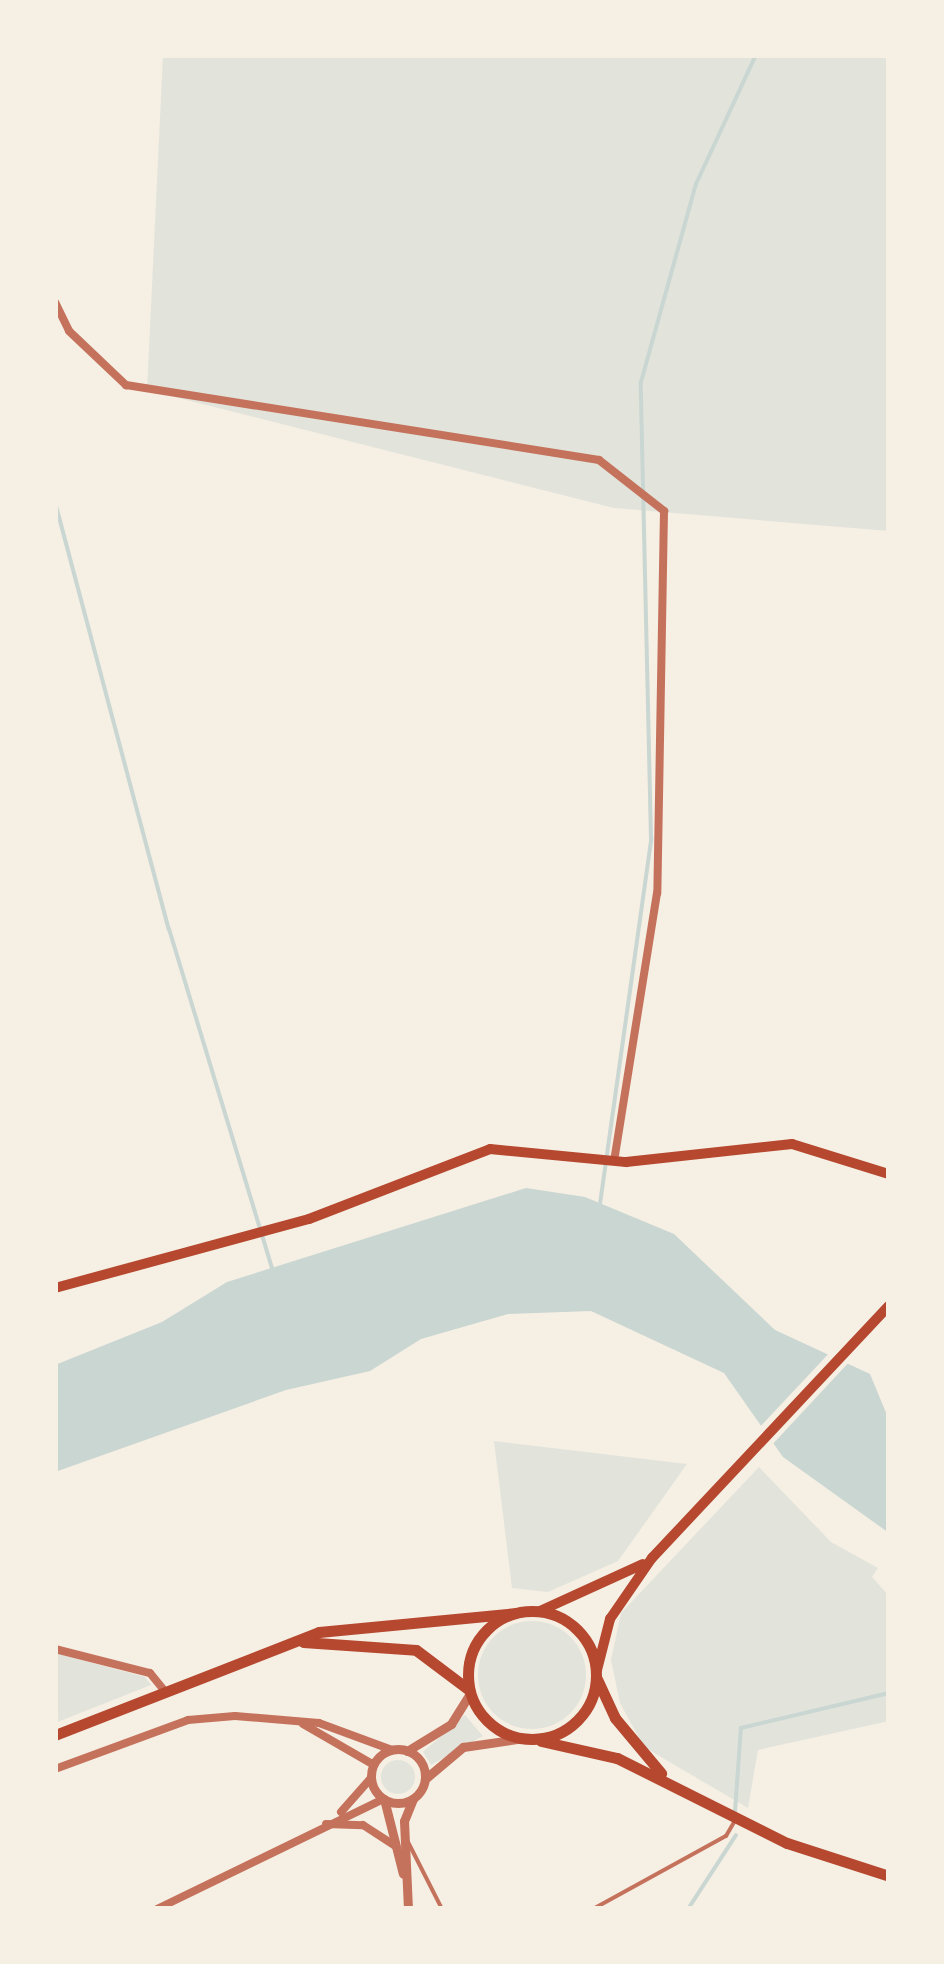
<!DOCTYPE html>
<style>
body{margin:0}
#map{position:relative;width:944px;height:1964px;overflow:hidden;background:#f6efe4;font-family:"Asap Condensed",sans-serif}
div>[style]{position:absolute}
.green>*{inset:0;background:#e2e4dc}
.round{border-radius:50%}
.water>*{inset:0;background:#c9d6d2}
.pier>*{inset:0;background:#f6efe4}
.stream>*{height:4px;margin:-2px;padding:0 2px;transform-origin:2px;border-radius:2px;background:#c9d6d2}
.service>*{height:4px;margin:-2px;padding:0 2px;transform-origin:2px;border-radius:2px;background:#c5725c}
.minor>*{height:8px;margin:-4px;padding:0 4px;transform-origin:4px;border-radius:4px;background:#c5725c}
.tertiary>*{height:9px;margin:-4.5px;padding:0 4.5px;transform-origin:4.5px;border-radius:4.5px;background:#c5725c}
.tertiary>.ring{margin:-4.5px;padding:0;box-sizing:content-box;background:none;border:9px solid #c5725c;border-radius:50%}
.secondary>*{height:10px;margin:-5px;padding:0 5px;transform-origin:5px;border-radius:5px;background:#b5482f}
.primary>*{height:11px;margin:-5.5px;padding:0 5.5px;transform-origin:5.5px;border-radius:5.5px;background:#b5482f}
.primary>.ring{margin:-5.5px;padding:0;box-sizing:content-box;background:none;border:11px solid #b5482f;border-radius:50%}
span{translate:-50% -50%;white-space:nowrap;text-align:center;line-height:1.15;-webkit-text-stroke:10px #f6efe4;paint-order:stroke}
.frame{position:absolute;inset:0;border:58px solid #f6efe4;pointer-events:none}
</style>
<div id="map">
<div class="green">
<i style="clip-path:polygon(163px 55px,889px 55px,889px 531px,614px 508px,147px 390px)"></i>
<i style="clip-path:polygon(494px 1441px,687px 1464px,618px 1561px,548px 1592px,512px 1588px)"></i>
<i style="clip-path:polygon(759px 1467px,831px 1542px,878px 1568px,872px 1577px,889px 1596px,889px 1721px,758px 1750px,748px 1808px,644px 1747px,620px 1703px,611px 1660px,621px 1613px)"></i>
<i class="round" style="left:478px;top:1621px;width:108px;height:108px"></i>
<i style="clip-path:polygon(55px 1653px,145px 1677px,151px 1685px,55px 1723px)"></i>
<i style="clip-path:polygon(465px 1715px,483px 1736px,431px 1765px,423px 1752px)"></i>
<i class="round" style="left:381px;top:1760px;width:34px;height:34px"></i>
</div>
<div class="water">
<i style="clip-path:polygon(526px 1188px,585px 1197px,674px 1234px,775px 1330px,870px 1374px,889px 1420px,889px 1533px,783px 1457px,724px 1373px,591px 1311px,508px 1314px,421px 1339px,370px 1371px,286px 1390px,55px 1472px,55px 1365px,162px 1322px,227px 1282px)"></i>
</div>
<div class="pier">
<i style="clip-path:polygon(833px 1349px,852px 1359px,770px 1447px,758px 1429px)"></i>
</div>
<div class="stream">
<i style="left:55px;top:502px;width:442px;rotate:75.1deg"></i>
<i style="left:169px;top:929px;width:357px;rotate:73.1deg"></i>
<i style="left:600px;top:1204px;width:369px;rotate:-82deg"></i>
<i style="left:651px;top:839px;width:457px;rotate:-91.3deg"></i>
<i style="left:641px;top:382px;width:205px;rotate:-74.5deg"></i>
<i style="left:696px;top:184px;width:142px;rotate:-65.1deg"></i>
<i style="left:735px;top:1811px;width:83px;rotate:-85.9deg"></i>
<i style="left:741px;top:1728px;width:152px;rotate:-13.3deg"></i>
<i style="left:688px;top:1909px;width:88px;rotate:-57deg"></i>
</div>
<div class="service">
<i style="left:408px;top:1842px;width:75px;rotate:63.1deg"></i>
<i style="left:593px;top:1909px;width:152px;rotate:-28.8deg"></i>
<i style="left:726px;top:1836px;width:16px;rotate:-60deg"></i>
</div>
<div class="minor">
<i style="left:55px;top:302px;width:32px;rotate:64deg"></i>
<i style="left:69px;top:331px;width:79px;rotate:43.5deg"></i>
<i style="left:126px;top:385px;width:479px;rotate:9deg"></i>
<i style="left:599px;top:460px;width:83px;rotate:38.1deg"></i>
<i style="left:664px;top:511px;width:382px;rotate:91deg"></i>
<i style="left:657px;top:893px;width:271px;rotate:99.1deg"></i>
<i style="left:55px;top:1649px;width:98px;rotate:14.2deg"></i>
<i style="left:150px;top:1673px;width:22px;rotate:51deg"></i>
<i style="left:303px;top:1724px;width:82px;rotate:30deg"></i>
<i style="left:55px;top:1769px;width:142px;rotate:-20.2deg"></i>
<i style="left:188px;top:1720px;width:47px;rotate:-4.9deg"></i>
<i style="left:235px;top:1716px;width:84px;rotate:4.8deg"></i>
<i style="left:319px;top:1723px;width:78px;rotate:20.3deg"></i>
<i style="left:341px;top:1812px;width:45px;rotate:-48.6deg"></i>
<i style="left:326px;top:1824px;width:37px;rotate:2deg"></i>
<i style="left:363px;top:1825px;width:37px;rotate:33deg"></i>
<i style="left:157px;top:1909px;width:252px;rotate:-25.9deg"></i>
</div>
<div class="tertiary">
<i class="ring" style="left:371px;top:1749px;width:45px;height:45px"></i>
<i style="left:407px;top:1751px;width:52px;rotate:-31.5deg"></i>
<i style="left:451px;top:1724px;width:36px;rotate:-58deg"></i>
<i style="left:425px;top:1779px;width:50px;rotate:-40.1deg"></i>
<i style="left:463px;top:1747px;width:56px;rotate:-8.3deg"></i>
<i style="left:384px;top:1799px;width:77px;rotate:75.8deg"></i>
<i style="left:408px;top:1909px;width:88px;rotate:-92.6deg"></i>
<i style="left:404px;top:1821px;width:24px;rotate:-68deg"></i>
</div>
<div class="secondary">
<i style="left:55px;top:1288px;width:263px;rotate:-15.2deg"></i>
<i style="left:309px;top:1219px;width:194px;rotate:-21.1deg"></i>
<i style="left:490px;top:1149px;width:137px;rotate:5.5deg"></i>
<i style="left:626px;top:1162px;width:167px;rotate:-6.2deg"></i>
<i style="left:792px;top:1144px;width:102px;rotate:17.2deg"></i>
<i style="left:540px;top:1611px;width:113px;rotate:-24.5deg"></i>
<i style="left:597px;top:1670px;width:53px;rotate:-75.7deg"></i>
<i style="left:610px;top:1619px;width:74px;rotate:-55.5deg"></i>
<i style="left:652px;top:1558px;width:346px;rotate:-46.8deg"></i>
</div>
<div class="primary">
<i class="ring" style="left:468px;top:1611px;width:117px;height:117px"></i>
<i style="left:303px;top:1642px;width:113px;rotate:4deg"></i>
<i style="left:416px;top:1650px;width:66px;rotate:37deg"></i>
<i style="left:597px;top:1679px;width:43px;rotate:65.2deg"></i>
<i style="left:615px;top:1718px;width:72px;rotate:50.1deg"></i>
<i style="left:55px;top:1735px;width:283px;rotate:-21.3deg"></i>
<i style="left:319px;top:1632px;width:197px;rotate:-5.5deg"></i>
<i style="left:541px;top:1741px;width:78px;rotate:12.6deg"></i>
<i style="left:617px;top:1758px;width:190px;rotate:26.6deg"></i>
<i style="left:787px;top:1843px;width:107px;rotate:17.9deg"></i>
</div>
<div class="frame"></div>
</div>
